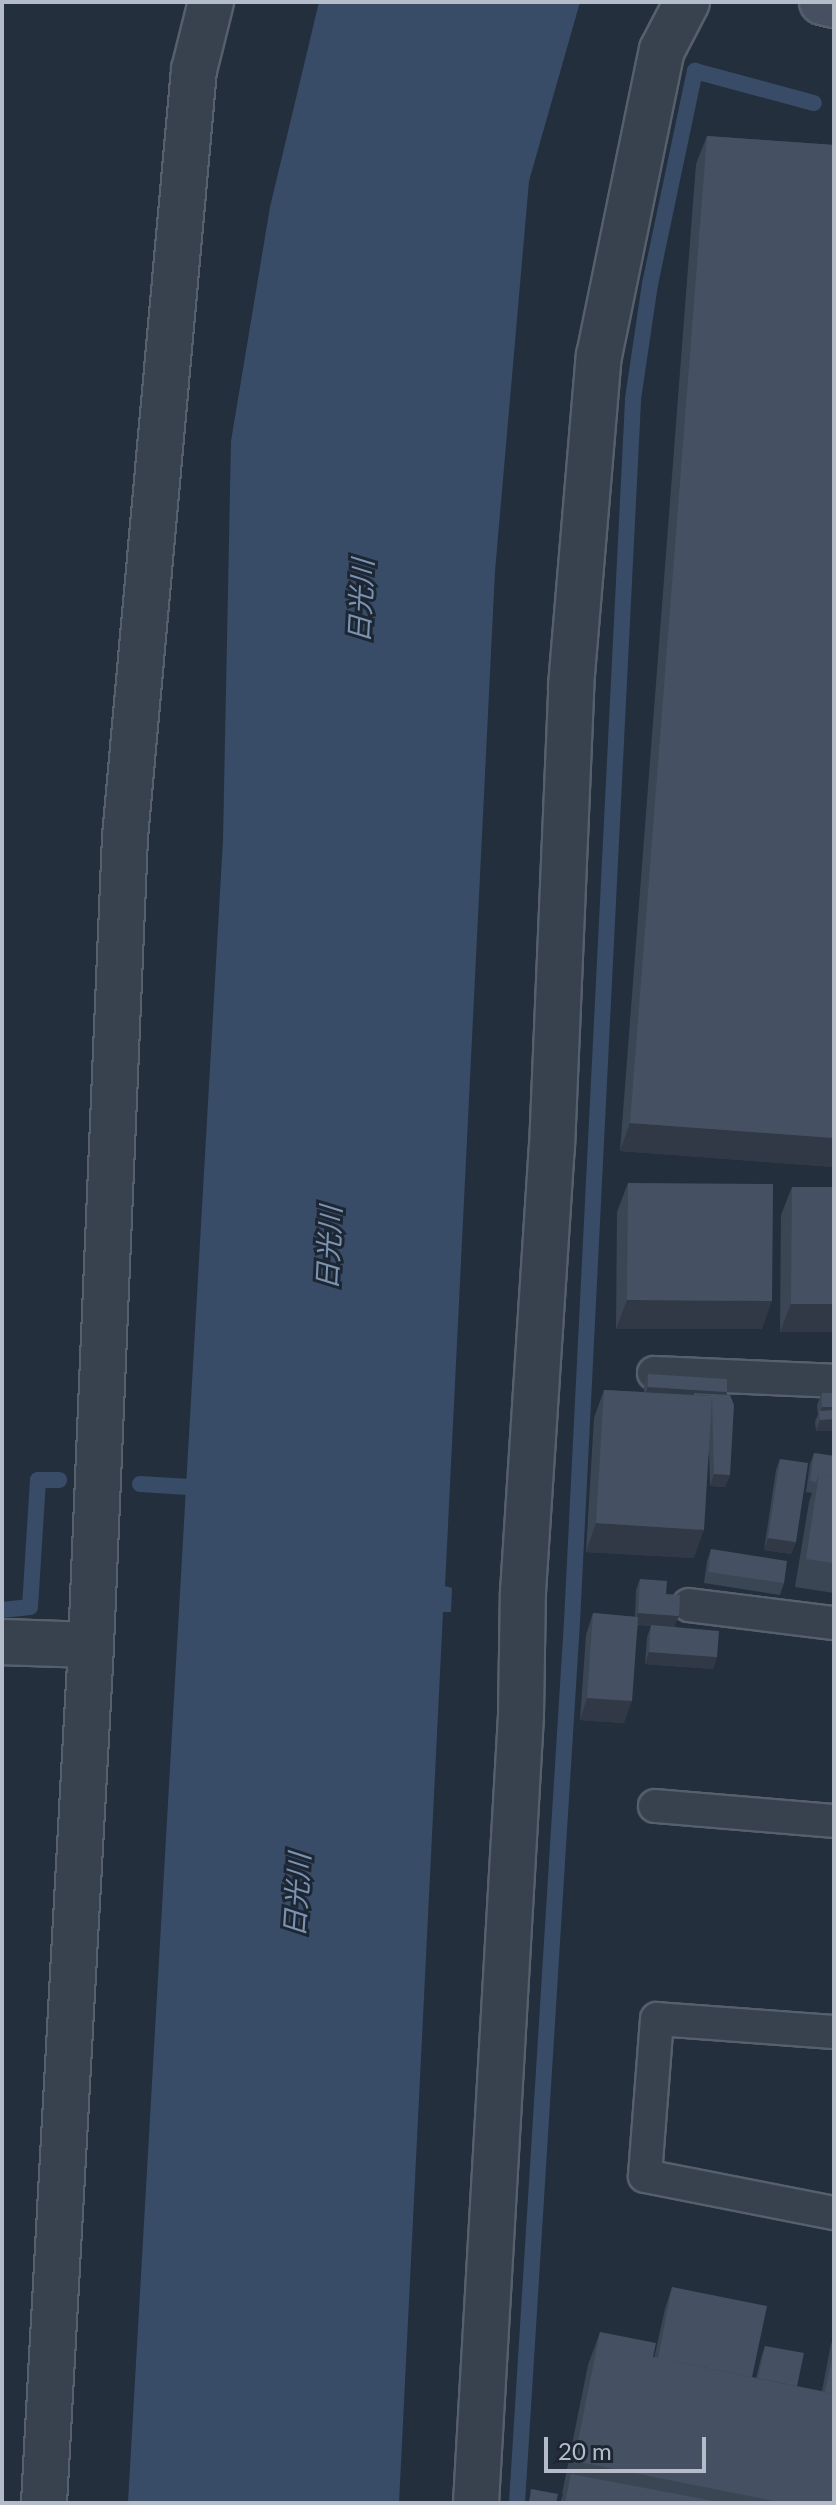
<!DOCTYPE html>
<meta charset="utf-8">
<style>
body{margin:0}
#map{position:relative;width:836px;height:2505px;overflow:hidden;background:#242f3e;font-family:Lato,"Noto Sans JP",sans-serif}
div>[style]{position:absolute}
.water>*{inset:0;background:#394c67}
.stream>*{height:16px;margin:-8px;padding:0 8px;transform-origin:8px;border-radius:8px;background:#394c67}
.roads{filter:drop-shadow(2px 0 #565f6c) drop-shadow(-2px 0 #565f6c) drop-shadow(0 2px #565f6c) drop-shadow(0 -2px #565f6c)}
.service>*{height:32px;margin:-16px;padding:0 16px;transform-origin:16px;border-radius:16px;background:#38414e}
.minor>*{height:44px;margin:-22px;padding:0 22px;transform-origin:22px;border-radius:22px;background:#38414e}
.secondary>*{height:44px;margin:-22px;padding:0 22px;transform-origin:22px;border-radius:22px;background:#465061}
.wall>*{inset:0;background:#3b4654}
.shaded-wall>*{inset:0;background:#303945}
.building>*{inset:0;background:#455162}
span{translate:-50% -50%;white-space:nowrap;text-align:center;line-height:1.15;-webkit-text-stroke:6px #1d2633;paint-order:stroke}
.water-label{font-size:28px;color:#7c92b1;font-style:italic}
.frame{position:absolute;inset:0;border:4px solid #b4bcc9;pointer-events:none}
.scale{position:absolute;left:544px;top:2437px;width:162px;height:36px;box-sizing:border-box;border:4px solid #b4bcc9;border-top:0;padding-left:10px;font-size:24px;line-height:28px;white-space:nowrap;color:#b4bcc9;-webkit-text-stroke:6px #1d2633;paint-order:stroke}
</style>
<div id="map">
<div class="water">
<i style="clip-path:polygon(319px 2px,580px 2px,529px 181px,495px 571px,445px 1586px,452px 1588px,451px 1612px,443px 1612px,399px 2503px,128px 2503px,223px 840px,231px 441px,270px 207px)"></i>
</div>
<div class="stream">
<i style="left:140px;top:1484px;width:66px;rotate:3.5deg"></i>
<i style="left:2px;top:1610px;width:28px;rotate:-6deg"></i>
<i style="left:30px;top:1607px;width:127px;rotate:-86.4deg"></i>
<i style="left:38px;top:1480px;width:21px"></i>
<i style="left:517px;top:2503px;width:883px;rotate:-86.43deg"></i>
<i style="left:572px;top:1622px;width:1225px;rotate:-87.14deg"></i>
<i style="left:633px;top:399px;width:116px;rotate:-81.6deg"></i>
<i style="left:650px;top:284px;width:218px;rotate:-78.1deg"></i>
<i style="left:695px;top:71px;width:123px;rotate:15.1deg"></i>
</div>
<div class="roads">
<div class="service">
<i style="left:654px;top:1373px;width:180px;rotate:2.5deg"></i>
<i style="left:689px;top:1605px;width:146px;rotate:7.1deg"></i>
<i style="left:655px;top:1806px;width:180px;rotate:4.8deg"></i>
<i style="left:834px;top:2032px;width:177px;rotate:-175.8deg"></i>
<i style="left:657px;top:2019px;width:157px;rotate:94.4deg"></i>
<i style="left:645px;top:2176px;width:193px;rotate:11.1deg"></i>
</div>
<div class="minor">
<i style="left:2px;top:1642px;width:89px;rotate:1.9deg"></i>
<i style="left:44px;top:2503px;width:859px;rotate:-86.86deg"></i>
<i style="left:91px;top:1645px;width:809px;rotate:-87.59deg"></i>
<i style="left:125px;top:837px;width:770px;rotate:-84.86deg"></i>
<i style="left:194px;top:70px;width:70px;rotate:-76deg"></i>
<i style="left:476px;top:2503px;width:789px;rotate:-86.73deg"></i>
<i style="left:521px;top:1715px;width:123px;rotate:-89.1deg"></i>
<i style="left:523px;top:1592px;width:445px;rotate:-86.3deg"></i>
<i style="left:552px;top:1148px;width:462px;rotate:-87.6deg"></i>
<i style="left:571px;top:686px;width:331px;rotate:-85.2deg"></i>
<i style="left:599px;top:356px;width:312px;rotate:-78.4deg"></i>
<i style="left:662px;top:50px;width:54px;rotate:-62.5deg"></i>
</div>
<div class="secondary">
<i style="left:822px;top:2px;width:12px;rotate:14deg"></i>
</div>
</div>
<div class="wall">
<i style="clip-path:polygon(707px 136px,834px 145px,834px 1167px,620px 1151px,696px 164px)"></i>
<i style="clip-path:polygon(628px 1183px,762px 1329px,616px 1329px,617px 1212px)"></i>
<i style="clip-path:polygon(792px 1187px,834px 1187px,834px 1332px,780px 1332px,781px 1215px)"></i>
<i style="clip-path:polygon(648px 1374px,727px 1392px,726px 1394px,730px 1475px,725px 1487px,710px 1486px,709px 1450px,694px 1558px,586px 1552px,594px 1418px,604px 1390px,644px 1392px,644px 1385px)"></i>
<i style="clip-path:polygon(822px 1393px,834px 1393px,834px 1431px,816px 1431px,815px 1422px,818px 1414px,817px 1405px)"></i>
<i style="clip-path:polygon(814px 1453px,834px 1456px,834px 1593px,795px 1587px,809px 1502px,812px 1493px,806px 1492px,810px 1464px)"></i>
<i style="clip-path:polygon(780px 1459px,796px 1542px,791px 1554px,764px 1550px,776px 1470px)"></i>
<i style="clip-path:polygon(711px 1549px,784px 1583px,780px 1595px,704px 1583px,707px 1561px)"></i>
<i style="clip-path:polygon(640px 1579px,666px 1594px,675px 1627px,717px 1657px,713px 1669px,645px 1664px,647px 1637px,651px 1626px,638px 1625px,624px 1723px,580px 1720px,586px 1635px,593px 1613px,635px 1617px,636px 1590px)"></i>
<i style="clip-path:polygon(672px 2287px,752px 2377px,756px 2378px,761px 2358px,765px 2346px,797px 2386px,822px 2391px,831px 2344px,834px 2337px,834px 2503px,560px 2503px,563px 2494px,562px 2494px,588px 2365px,600px 2332px,654px 2358px,665px 2309px)"></i>
</div>
<div class="shaded-wall">
<i style="clip-path:polygon(630px 1123px,834px 1138px,834px 1167px,620px 1151px)"></i>
<i style="clip-path:polygon(627px 1300px,772px 1301px,762px 1329px,616px 1329px)"></i>
<i style="clip-path:polygon(791px 1304px,834px 1304px,834px 1332px,780px 1332px)"></i>
<i style="clip-path:polygon(648px 1387px,727px 1392px,723px 1403px,644px 1398px)"></i>
<i style="clip-path:polygon(822px 1407px,834px 1407px,834px 1419px,819px 1415px)"></i>
<i style="clip-path:polygon(834px 1419px,834px 1431px,816px 1431px,820px 1420px)"></i>
<i style="clip-path:polygon(714px 1474px,730px 1475px,725px 1487px,710px 1486px)"></i>
<i style="clip-path:polygon(596px 1523px,704px 1530px,694px 1558px,586px 1552px)"></i>
<i style="clip-path:polygon(768px 1538px,796px 1542px,791px 1554px,764px 1550px)"></i>
<i style="clip-path:polygon(638px 1613px,679px 1616px,674px 1628px,634px 1624px)"></i>
<i style="clip-path:polygon(649px 1652px,717px 1657px,713px 1669px,645px 1664px)"></i>
<i style="clip-path:polygon(587px 1698px,632px 1701px,624px 1723px,580px 1720px)"></i>
</div>
<div class="building">
<i style="clip-path:polygon(707px 136px,834px 145px,834px 1138px,630px 1123px)"></i>
<i style="clip-path:polygon(628px 1183px,773px 1184px,772px 1301px,627px 1300px)"></i>
<i style="clip-path:polygon(792px 1187px,834px 1187px,834px 1304px,791px 1304px)"></i>
<i style="clip-path:polygon(648px 1374px,727px 1379px,727px 1392px,648px 1387px)"></i>
<i style="clip-path:polygon(604px 1390px,712px 1396px,704px 1530px,596px 1523px)"></i>
<i style="clip-path:polygon(694px 1393px,730px 1395px,734px 1405px,730px 1475px,714px 1474px,712px 1396px,694px 1395px)"></i>
<i style="clip-path:polygon(822px 1393px,834px 1393px,834px 1407px,822px 1407px)"></i>
<i style="clip-path:polygon(834px 1410px,834px 1419px,820px 1420px,819px 1411px)"></i>
<i style="clip-path:polygon(814px 1453px,834px 1456px,834px 1476px,819px 1474px,816px 1482px,810px 1481px)"></i>
<i style="clip-path:polygon(780px 1459px,808px 1463px,796px 1542px,768px 1538px)"></i>
<i style="clip-path:polygon(819px 1474px,834px 1476px,834px 1563px,806px 1559px)"></i>
<i style="clip-path:polygon(711px 1549px,787px 1561px,784px 1583px,708px 1572px)"></i>
<i style="clip-path:polygon(640px 1579px,667px 1581px,666px 1594px,680px 1595px,679px 1616px,638px 1613px)"></i>
<i style="clip-path:polygon(593px 1613px,638px 1617px,632px 1701px,587px 1698px)"></i>
<i style="clip-path:polygon(651px 1625px,719px 1631px,717px 1657px,649px 1652px)"></i>
<i style="clip-path:polygon(672px 2287px,767px 2306px,752px 2377px,658px 2358px)"></i>
<i style="clip-path:polygon(600px 2332px,656px 2343px,653px 2357px,834px 2394px,834px 2503px,784px 2503px,574px 2461px)"></i>
<i style="clip-path:polygon(765px 2346px,804px 2353px,797px 2386px,758px 2378px)"></i>
<i style="clip-path:polygon(834px 2349px,834px 2394px,825px 2392px)"></i>
<i style="clip-path:polygon(571px 2474px,724px 2503px,565px 2503px)"></i>
<i style="clip-path:polygon(531px 2489px,558px 2494px,556px 2503px,529px 2503px)"></i>
</div>
<div class="water-label">
<span style="left:360px;top:601px;rotate:-87deg">日光川</span>
<span style="left:328px;top:1248px;rotate:-87deg">日光川</span>
<span style="left:296px;top:1895px;rotate:-86deg">日光川</span>
</div>
<div class="frame"></div>
<div class="scale">20 m</div>
</div>
